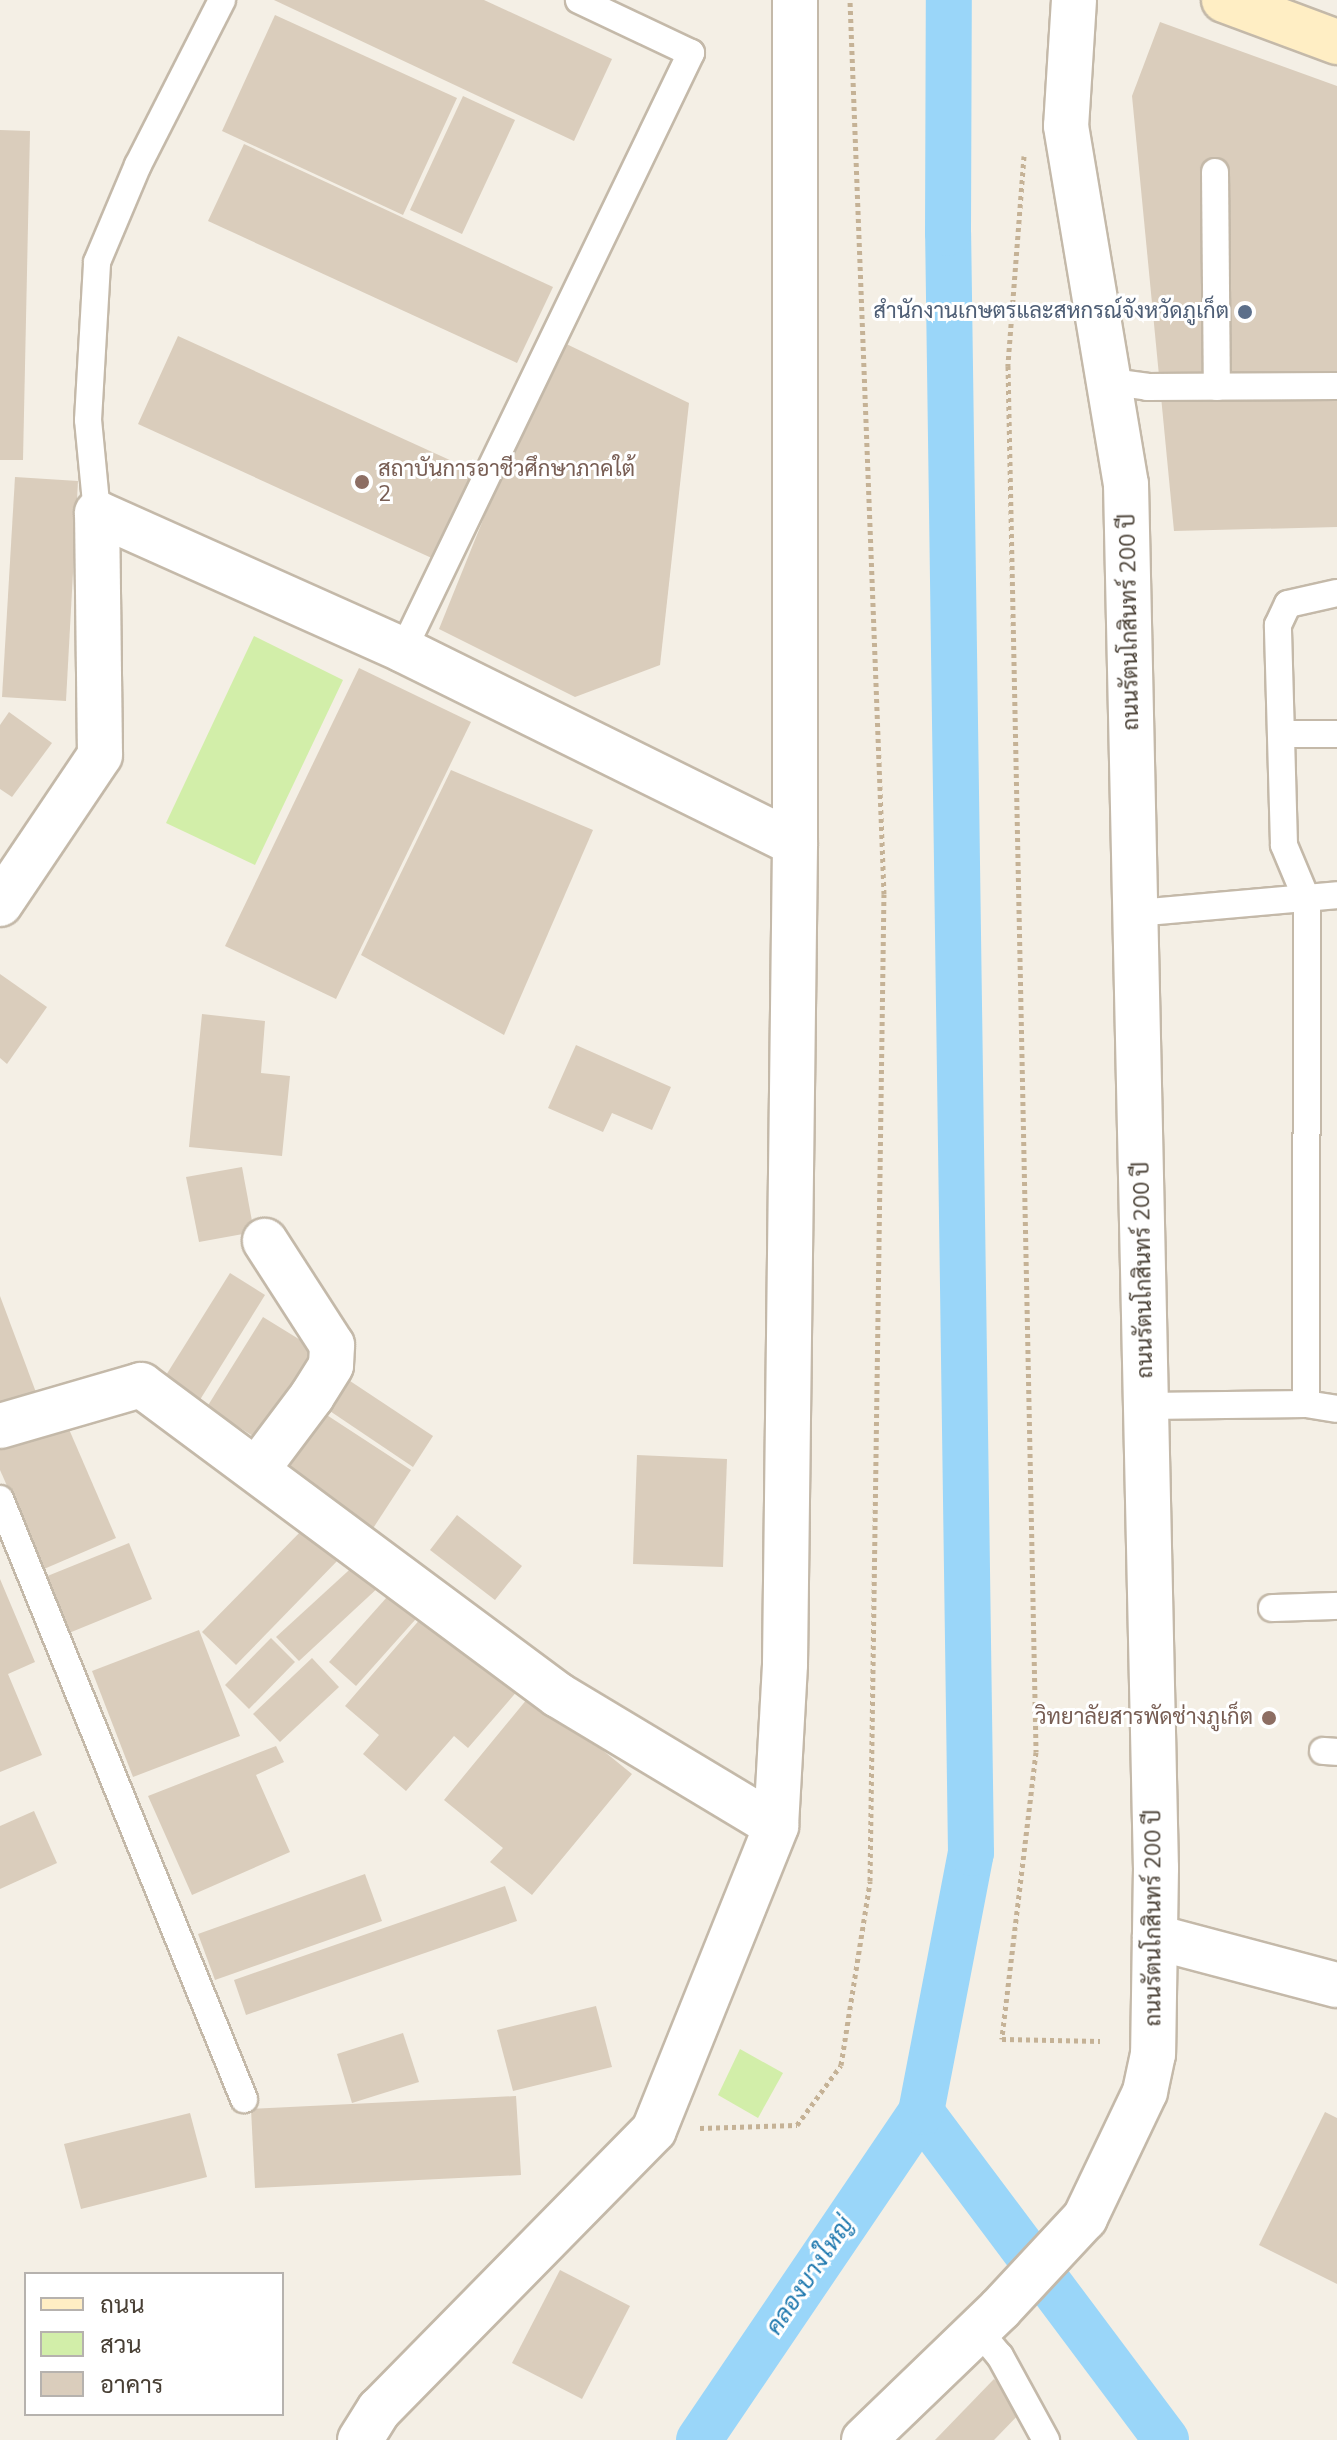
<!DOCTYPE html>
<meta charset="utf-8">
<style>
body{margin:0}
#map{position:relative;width:1337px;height:2440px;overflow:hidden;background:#f4efe5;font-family:"Nunito Sans",Sarabun,sans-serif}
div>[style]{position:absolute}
.green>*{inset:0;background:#d2eea9}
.canal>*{height:46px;margin:-23px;padding:0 23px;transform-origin:23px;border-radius:23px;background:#9ad6f9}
.building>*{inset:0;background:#dacdbc}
.path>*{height:5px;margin-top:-2.5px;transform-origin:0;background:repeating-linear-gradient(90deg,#c5b296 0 4px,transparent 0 8px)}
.roads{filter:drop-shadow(2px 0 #c4b9a9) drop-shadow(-2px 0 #c4b9a9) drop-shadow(0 2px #c4b9a9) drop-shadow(0 -2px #c4b9a9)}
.service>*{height:26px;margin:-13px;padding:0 13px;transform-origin:13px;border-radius:13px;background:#fff}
.minor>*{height:44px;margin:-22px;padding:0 22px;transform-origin:22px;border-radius:22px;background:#fff}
.tertiary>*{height:44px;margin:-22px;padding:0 22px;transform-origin:22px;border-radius:22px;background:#fff}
.secondary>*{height:44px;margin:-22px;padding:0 22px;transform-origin:22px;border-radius:22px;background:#ffeec4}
.dots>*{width:22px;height:22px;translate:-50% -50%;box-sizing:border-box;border:4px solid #fff;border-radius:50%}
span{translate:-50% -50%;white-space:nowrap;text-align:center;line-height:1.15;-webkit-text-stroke:6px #fff;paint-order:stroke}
.service-label{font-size:22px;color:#4e5e75}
.right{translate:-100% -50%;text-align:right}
.education-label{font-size:22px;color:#785e54}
.left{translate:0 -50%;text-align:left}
.street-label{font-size:22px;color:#483f34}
.water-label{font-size:24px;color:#1e78ae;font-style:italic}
.legend{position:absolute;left:24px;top:2272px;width:260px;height:144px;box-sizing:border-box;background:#fff;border:2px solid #b6b2ae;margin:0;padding:10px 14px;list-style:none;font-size:24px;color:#483f34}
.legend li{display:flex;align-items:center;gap:16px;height:40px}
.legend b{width:40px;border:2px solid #b6b2ae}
</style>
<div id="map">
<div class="green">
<i style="clip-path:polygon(254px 636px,343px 680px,255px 865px,166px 823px)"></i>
<i style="clip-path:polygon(740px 2049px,783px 2073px,758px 2118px,718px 2095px)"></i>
</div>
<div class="canal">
<i style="left:921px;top:2112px;width:409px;rotate:53.2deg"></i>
<i style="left:699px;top:2440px;width:396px;rotate:-55.9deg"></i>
<i style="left:921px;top:2112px;width:264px;rotate:-79.1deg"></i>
<i style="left:971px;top:1853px;width:1620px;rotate:-90.81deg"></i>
<i style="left:948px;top:233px;width:233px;rotate:-89.8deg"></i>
</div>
<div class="building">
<i style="clip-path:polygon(274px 0,484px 0,612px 59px,574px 141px)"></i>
<i style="clip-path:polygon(275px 15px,457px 98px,403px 215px,222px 131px)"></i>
<i style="clip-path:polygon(1160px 22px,1337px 86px,1337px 527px,1174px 531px,1132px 96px)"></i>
<i style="clip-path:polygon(463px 96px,515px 120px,462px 234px,410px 210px)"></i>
<i style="clip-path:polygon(0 130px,30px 131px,23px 460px,0 460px)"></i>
<i style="clip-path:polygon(244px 144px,553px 287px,517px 363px,208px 221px)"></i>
<i style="clip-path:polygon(178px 336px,476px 472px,436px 560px,138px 424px)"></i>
<i style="clip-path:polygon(556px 339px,689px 403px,660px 665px,575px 697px,439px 629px)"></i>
<i style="clip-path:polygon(15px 477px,78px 481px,66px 701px,2px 697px)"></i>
<i style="clip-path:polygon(359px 668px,471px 722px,336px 999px,225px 946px)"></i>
<i style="clip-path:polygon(9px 712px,52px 743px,12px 797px,0 789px,0 725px)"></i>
<i style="clip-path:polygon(451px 770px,593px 830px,504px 1035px,361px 955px)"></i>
<i style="clip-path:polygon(0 974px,47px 1007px,7px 1064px,0 1058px)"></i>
<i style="clip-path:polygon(202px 1014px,265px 1021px,261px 1073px,290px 1076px,282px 1156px,189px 1147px)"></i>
<i style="clip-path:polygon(576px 1045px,671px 1087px,652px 1130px,612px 1113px,603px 1132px,548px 1108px)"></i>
<i style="clip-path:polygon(242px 1167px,254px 1232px,199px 1242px,186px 1177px)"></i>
<i style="clip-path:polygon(230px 1273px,265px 1295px,198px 1403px,163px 1380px)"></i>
<i style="clip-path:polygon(0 1296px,37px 1395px,0 1408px)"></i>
<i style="clip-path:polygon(263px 1317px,315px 1349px,259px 1440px,207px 1407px)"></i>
<i style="clip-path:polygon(338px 1373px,433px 1436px,413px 1467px,318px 1403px)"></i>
<i style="clip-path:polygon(316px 1408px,411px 1470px,370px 1533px,275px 1472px)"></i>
<i style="clip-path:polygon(65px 1420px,116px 1538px,44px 1569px,0 1470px,0 1448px)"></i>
<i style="clip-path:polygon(637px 1455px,727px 1459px,723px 1567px,633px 1564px)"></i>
<i style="clip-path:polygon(457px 1515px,522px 1566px,495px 1600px,430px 1550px)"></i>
<i style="clip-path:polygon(307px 1525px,341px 1557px,236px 1665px,202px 1632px)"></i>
<i style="clip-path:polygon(129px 1543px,152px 1599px,69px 1633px,45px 1577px)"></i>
<i style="clip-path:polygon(359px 1561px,381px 1585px,299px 1661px,276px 1637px)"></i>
<i style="clip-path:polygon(0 1579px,35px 1662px,8px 1674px,42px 1755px,0 1772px)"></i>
<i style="clip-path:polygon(396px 1587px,423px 1611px,356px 1686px,329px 1662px)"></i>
<i style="clip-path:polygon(428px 1610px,519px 1689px,468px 1748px,454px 1736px,406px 1791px,363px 1754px,379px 1735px,345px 1706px)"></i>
<i style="clip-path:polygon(199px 1630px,240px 1736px,133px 1777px,92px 1671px)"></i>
<i style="clip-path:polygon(271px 1638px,295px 1662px,249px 1709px,225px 1685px)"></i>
<i style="clip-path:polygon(312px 1658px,339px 1687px,280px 1742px,253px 1714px)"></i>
<i style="clip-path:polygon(532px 1693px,632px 1774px,532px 1895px,490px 1862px,503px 1848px,444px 1800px)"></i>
<i style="clip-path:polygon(276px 1746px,284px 1762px,256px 1775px,290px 1852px,192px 1895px,148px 1796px)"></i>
<i style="clip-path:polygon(34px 1811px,57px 1863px,0 1889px,0 1826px)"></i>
<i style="clip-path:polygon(365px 1874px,382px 1921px,215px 1980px,198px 1934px)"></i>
<i style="clip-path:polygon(505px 1886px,517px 1921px,246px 2015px,234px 1980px)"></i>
<i style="clip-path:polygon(596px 2006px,612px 2067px,513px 2091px,497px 2030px)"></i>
<i style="clip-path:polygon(403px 2033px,419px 2082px,352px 2103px,337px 2054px)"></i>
<i style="clip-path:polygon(516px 2096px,521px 2175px,255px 2188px,251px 2109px)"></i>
<i style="clip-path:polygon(1325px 2112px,1337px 2118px,1337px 2284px,1259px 2245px)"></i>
<i style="clip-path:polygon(190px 2113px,207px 2177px,81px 2209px,64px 2144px)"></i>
<i style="clip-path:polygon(560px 2270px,630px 2306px,582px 2399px,512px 2363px)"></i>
<i style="clip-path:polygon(994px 2379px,1025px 2408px,994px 2440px,935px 2440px)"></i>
</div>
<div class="path">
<i style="left:1024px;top:156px;width:211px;rotate:94.4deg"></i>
<i style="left:1008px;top:366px;width:1386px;rotate:88.84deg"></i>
<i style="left:1036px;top:1752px;width:289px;rotate:96.8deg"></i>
<i style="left:1002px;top:2039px;width:98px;rotate:1.2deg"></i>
<i style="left:700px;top:2128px;width:97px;rotate:-1.8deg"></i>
<i style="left:797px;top:2125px;width:74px;rotate:-53.7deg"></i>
<i style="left:841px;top:2065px;width:186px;rotate:-81deg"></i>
<i style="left:870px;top:1881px;width:987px;rotate:-89.19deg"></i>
<i style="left:884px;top:894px;width:895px;rotate:-92.18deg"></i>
</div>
<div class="roads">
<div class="service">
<i style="left:1215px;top:172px;width:215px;rotate:89.5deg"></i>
<i style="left:1113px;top:382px;width:34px;rotate:8deg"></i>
<i style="left:1147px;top:387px;width:190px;rotate:-0.3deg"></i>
<i style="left:97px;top:513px;width:93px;rotate:-95.5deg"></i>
<i style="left:88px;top:420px;width:158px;rotate:-86.7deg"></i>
<i style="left:97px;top:262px;width:105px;rotate:-67.1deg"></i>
<i style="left:138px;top:165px;width:185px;rotate:-63deg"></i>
<i style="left:403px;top:650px;width:663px;rotate:-64.25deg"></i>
<i style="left:691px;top:53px;width:124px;rotate:-154.7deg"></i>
<i style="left:1284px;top:734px;width:53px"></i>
<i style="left:1137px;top:913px;width:201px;rotate:-5.1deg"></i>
<i style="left:1306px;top:1404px;width:504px;rotate:-89.89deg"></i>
<i style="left:1307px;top:900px;width:60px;rotate:-112.7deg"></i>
<i style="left:1284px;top:845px;width:220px;rotate:-91.6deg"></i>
<i style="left:1278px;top:625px;width:23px;rotate:-65deg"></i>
<i style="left:1288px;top:604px;width:50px;rotate:-12.7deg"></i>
<i style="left:1146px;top:1406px;width:160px;rotate:-0.7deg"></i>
<i style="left:1306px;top:1404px;width:31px;rotate:9deg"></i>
<i style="left:0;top:1499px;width:648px;rotate:67.87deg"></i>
<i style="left:1272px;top:1608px;width:65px;rotate:-1.8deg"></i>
<i style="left:1323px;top:1751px;width:14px;rotate:4deg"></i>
<i style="left:978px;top:2330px;width:34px;rotate:50deg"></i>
<i style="left:1000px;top:2356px;width:96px;rotate:61.3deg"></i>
</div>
<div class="minor">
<i style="left:0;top:904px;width:179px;rotate:-56.1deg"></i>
<i style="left:100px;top:755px;width:242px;rotate:-90.7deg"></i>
<i style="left:97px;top:513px;width:335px;rotate:24.1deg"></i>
<i style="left:403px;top:650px;width:437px;rotate:26.3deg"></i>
<i style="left:0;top:1426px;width:147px;rotate:-16.2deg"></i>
<i style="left:141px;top:1385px;width:520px;rotate:36.63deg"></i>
<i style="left:558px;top:1695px;width:254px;rotate:31deg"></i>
<i style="left:258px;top:1468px;width:90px;rotate:-53.1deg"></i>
<i style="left:312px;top:1396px;width:36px;rotate:-58deg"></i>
<i style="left:331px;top:1365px;width:20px;rotate:-87deg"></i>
<i style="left:332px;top:1345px;width:124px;rotate:-122.8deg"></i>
<i style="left:1155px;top:1937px;width:188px;rotate:14.8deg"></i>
<i style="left:1000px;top:2309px;width:125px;rotate:-47deg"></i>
<i style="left:360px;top:2440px;width:36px;rotate:-58deg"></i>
<i style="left:379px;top:2410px;width:392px;rotate:-45.5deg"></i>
<i style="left:654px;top:2130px;width:328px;rotate:-68.1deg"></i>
<i style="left:776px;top:1826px;width:162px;rotate:-86.8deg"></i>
<i style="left:785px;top:1664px;width:820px;rotate:-89.3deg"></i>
<i style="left:795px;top:844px;width:844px;rotate:-90deg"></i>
</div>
<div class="tertiary">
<i style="left:1074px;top:0;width:126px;rotate:93.6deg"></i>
<i style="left:1066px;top:126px;width:363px;rotate:80.5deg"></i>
<i style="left:1126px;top:484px;width:1384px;rotate:88.76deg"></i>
<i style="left:1156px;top:1868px;width:186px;rotate:90.9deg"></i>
<i style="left:1153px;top:2054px;width:39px;rotate:102deg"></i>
<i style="left:1145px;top:2092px;width:140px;rotate:115.5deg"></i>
<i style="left:864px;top:2440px;width:189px;rotate:-43.9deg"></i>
</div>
<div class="secondary">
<i style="left:1224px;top:0;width:121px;rotate:20.4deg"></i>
</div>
</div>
<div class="dots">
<i style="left:1245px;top:312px;background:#5c6f8a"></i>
<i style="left:362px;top:482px;background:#8d6e63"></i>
<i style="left:1269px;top:1718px;background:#8d6e63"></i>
</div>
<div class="service-label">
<span class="right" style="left:1229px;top:312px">สำนักงานเกษตรและสหกรณ์จังหวัดภูเก็ต</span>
</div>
<div class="education-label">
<span class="left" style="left:378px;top:482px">สถาบันการอาชีวศึกษาภาคใต้<br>2</span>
<span class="right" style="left:1253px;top:1718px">วิทยาลัยสารพัดช่างภูเก็ต</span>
</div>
<div class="street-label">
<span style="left:1130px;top:622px;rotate:-91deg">ถนนรัตนโกสินทร์ 200 ปี</span>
<span style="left:1144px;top:1270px;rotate:-91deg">ถนนรัตนโกสินทร์ 200 ปี</span>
<span style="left:1154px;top:1918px;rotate:-90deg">ถนนรัตนโกสินทร์ 200 ปี</span>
</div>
<div class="water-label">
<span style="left:810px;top:2276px;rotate:-56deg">คลองบางใหญ่</span>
</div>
<ul class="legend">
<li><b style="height:10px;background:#ffeec4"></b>ถนน</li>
<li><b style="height:22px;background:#d2eea9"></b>สวน</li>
<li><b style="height:22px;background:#dacdbc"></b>อาคาร</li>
</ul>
</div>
